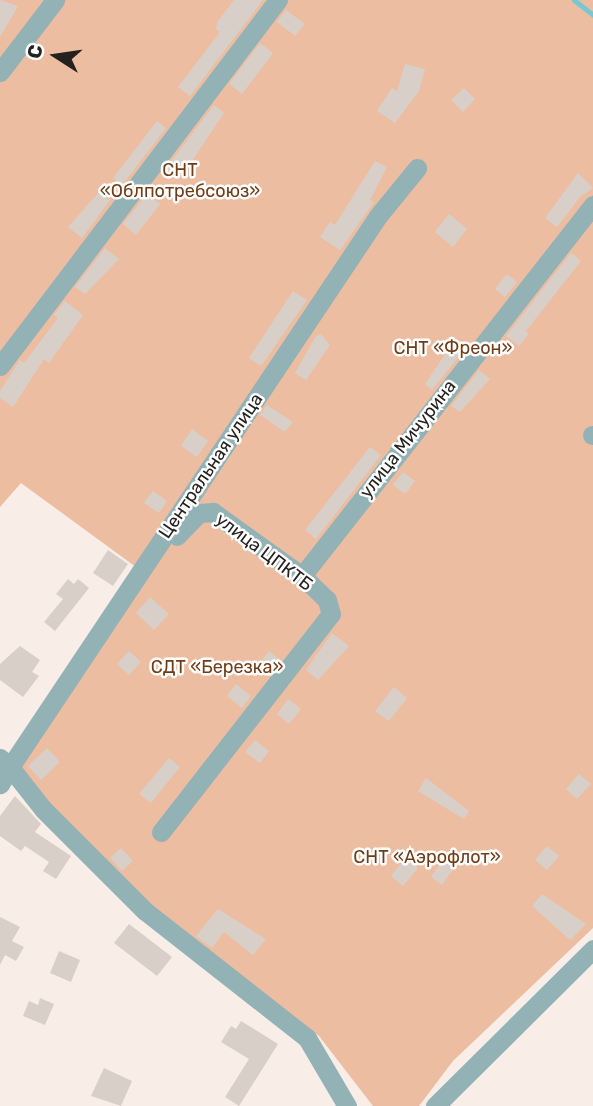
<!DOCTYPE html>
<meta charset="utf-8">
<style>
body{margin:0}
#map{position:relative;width:593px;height:1106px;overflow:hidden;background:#f8ede7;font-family:Rubik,sans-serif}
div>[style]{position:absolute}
.green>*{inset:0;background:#ecbda1}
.stream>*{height:5px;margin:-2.5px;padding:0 2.5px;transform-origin:2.5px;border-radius:2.5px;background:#78c8d1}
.building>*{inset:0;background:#d9cfc9}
.minor>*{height:19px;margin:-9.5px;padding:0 9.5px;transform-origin:9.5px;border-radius:9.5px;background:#92b2b6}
span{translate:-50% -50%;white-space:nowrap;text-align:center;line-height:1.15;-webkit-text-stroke:5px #fff;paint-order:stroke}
.park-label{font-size:18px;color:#703c18}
.street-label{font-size:18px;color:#25211f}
.north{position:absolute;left:21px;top:21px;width:70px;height:70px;-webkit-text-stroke:5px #fff;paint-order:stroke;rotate:282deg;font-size:19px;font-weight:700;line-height:28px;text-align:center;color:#25211f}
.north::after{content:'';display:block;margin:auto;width:24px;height:32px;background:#25211f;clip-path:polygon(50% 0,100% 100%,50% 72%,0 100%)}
</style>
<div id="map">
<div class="green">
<i style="clip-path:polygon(0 0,593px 0,593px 928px,453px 1061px,419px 1106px,373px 1106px,319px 1036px,139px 897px,11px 768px,140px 570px,21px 483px,0 507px)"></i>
</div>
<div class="stream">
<i style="left:574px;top:0;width:24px;rotate:38deg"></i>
</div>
<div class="building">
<i style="clip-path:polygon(0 0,18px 6px,0 37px)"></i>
<i style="clip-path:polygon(234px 0,263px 0,190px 96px,178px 87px,220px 32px,216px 29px,218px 21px)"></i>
<i style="clip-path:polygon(286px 10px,305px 24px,295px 36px,277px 22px)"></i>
<i style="clip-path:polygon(260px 43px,273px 53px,242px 94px,229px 84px)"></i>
<i style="clip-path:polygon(405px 64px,425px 69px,419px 91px,395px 123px,377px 111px,392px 88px,397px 91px)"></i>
<i style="clip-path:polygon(464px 88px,475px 99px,463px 112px,451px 100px)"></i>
<i style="clip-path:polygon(214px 105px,224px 113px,180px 179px,174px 174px,171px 178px,163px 172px)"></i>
<i style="clip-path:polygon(157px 121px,166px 128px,122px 185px,113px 178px)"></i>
<i style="clip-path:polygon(375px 161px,387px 167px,370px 200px,374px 202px,340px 250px,320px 237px,330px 222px,335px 225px)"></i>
<i style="clip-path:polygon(578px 173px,593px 188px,581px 196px,557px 227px,545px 218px)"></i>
<i style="clip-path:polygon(99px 192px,110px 200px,82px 238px,68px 227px)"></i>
<i style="clip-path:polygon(147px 194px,160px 204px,136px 235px,123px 224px)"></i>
<i style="clip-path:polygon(449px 214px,467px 229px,453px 247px,435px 232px)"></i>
<i style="clip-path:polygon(105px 248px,119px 259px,85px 294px,75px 287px)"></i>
<i style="clip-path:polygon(571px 253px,581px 261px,526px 331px,529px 334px,519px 346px,506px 336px)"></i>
<i style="clip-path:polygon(507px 274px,517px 282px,505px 297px,495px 289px)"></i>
<i style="clip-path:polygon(293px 291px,307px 300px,261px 366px,249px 358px)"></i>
<i style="clip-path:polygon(65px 301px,83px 315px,49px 363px,44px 359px,13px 407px,0 398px,0 391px,20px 360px,24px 363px,58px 318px,54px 315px)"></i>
<i style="clip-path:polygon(321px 334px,330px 345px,306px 380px,295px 373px,316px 336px)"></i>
<i style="clip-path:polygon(450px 347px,460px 355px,432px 390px,425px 384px)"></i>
<i style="clip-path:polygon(479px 370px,490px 379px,460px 412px,451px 406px)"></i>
<i style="clip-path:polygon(267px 405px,293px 422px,285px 432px,260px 415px)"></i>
<i style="clip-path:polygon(192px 429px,208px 441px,197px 457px,181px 446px)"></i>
<i style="clip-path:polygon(370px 447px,381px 455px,316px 539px,305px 530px)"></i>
<i style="clip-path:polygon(403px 472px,415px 481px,405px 494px,393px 485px)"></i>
<i style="clip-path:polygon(153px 491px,167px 501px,159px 513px,144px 503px)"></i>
<i style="clip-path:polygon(108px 550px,128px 564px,113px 586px,93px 573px)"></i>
<i style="clip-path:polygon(68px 579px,74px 584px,78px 579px,89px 588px,55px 631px,44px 622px,63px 599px,56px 594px)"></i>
<i style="clip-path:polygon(150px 597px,169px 614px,154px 630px,136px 613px)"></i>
<i style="clip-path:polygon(332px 633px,349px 646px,318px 680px,306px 670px)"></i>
<i style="clip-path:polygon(20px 646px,40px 660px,32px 672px,39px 676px,23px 697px,0 680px,0 664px)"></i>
<i style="clip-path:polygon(129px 651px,141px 662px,129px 675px,117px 664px)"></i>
<i style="clip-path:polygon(269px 651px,280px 660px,268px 674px,258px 666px)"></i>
<i style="clip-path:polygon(236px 684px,251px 696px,242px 708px,227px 696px)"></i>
<i style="clip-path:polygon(394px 687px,407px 698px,389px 721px,375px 711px)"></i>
<i style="clip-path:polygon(288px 699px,301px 709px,289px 724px,277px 714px)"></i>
<i style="clip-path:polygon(255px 740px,269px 751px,260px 763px,245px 752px)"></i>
<i style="clip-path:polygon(47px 748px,60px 762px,41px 780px,28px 766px)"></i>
<i style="clip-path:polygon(169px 758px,180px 767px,151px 803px,139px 794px)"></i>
<i style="clip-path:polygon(579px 774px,591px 784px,577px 799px,566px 789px)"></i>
<i style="clip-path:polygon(426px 778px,469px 811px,464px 819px,418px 791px)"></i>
<i style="clip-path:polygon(15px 796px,41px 824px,35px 832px,71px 856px,56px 879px,43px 871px,49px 862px,25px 846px,21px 851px,0 836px,0 816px)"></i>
<i style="clip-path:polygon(547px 846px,559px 856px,547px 870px,535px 860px)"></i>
<i style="clip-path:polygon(121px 848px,133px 861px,122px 871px,110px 858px)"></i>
<i style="clip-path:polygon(406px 857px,418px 868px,403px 886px,391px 876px)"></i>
<i style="clip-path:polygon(443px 860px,454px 868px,442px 885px,431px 877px)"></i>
<i style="clip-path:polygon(542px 894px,586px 924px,570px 940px,532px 906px)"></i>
<i style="clip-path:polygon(218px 909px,266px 939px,253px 955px,224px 932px,212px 948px,196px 936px)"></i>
<i style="clip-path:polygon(0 917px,20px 927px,12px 941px,24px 947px,16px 961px,5px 955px,0 965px)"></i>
<i style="clip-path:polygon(129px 924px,172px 957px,157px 976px,114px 943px)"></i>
<i style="clip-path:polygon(59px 951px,80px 960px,71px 982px,50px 973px)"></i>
<i style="clip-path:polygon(40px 998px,54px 1004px,45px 1025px,23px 1016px,29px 1001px,38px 1005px)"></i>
<i style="clip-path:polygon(241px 1021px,278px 1044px,239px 1106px,225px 1097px,249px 1059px,221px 1042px,231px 1026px,236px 1029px)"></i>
<i style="clip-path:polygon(104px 1068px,132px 1081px,121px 1106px,91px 1096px)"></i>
</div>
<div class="minor">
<i style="left:0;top:72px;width:91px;rotate:-52.6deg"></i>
<i style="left:0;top:366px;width:460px;rotate:-52.8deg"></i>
<i style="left:592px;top:435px;width:1px"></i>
<i style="left:302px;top:576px;width:472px;rotate:-51.9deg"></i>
<i style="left:0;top:758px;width:13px;rotate:42deg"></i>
<i style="left:10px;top:767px;width:20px;rotate:120deg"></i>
<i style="left:161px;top:832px;width:276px;rotate:-52.1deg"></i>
<i style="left:331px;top:614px;width:15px;rotate:-106deg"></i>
<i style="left:327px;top:600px;width:35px;rotate:-136deg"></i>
<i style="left:302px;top:576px;width:110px;rotate:-144.3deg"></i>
<i style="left:213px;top:512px;width:14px;rotate:176deg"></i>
<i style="left:199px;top:513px;width:32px;rotate:134deg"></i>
<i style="left:347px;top:1106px;width:79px;rotate:-120.5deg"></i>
<i style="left:307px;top:1038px;width:206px;rotate:-141.9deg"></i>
<i style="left:145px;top:911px;width:144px;rotate:-135deg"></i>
<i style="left:43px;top:809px;width:53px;rotate:-128.2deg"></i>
<i style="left:10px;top:767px;width:663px;rotate:-56.26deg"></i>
<i style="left:378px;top:216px;width:62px;rotate:-50.9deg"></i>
<i style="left:435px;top:1106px;width:223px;rotate:-44.8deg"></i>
</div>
<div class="park-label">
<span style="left:180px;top:181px">СНТ<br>«Облпотребсоюз»</span>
<span style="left:453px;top:348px">СНТ «Фреон»</span>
<span style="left:217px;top:667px">СДТ «Березка»</span>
<span style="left:427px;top:857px">СНТ «Аэрофлот»</span>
</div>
<div class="street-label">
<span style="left:408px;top:439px;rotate:-52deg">улица Мичурина</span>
<span style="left:211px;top:466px;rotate:-56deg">Центральная улица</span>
<span style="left:264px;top:552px;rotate:37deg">улица ЦПКТБ</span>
</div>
<div class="north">С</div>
</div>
